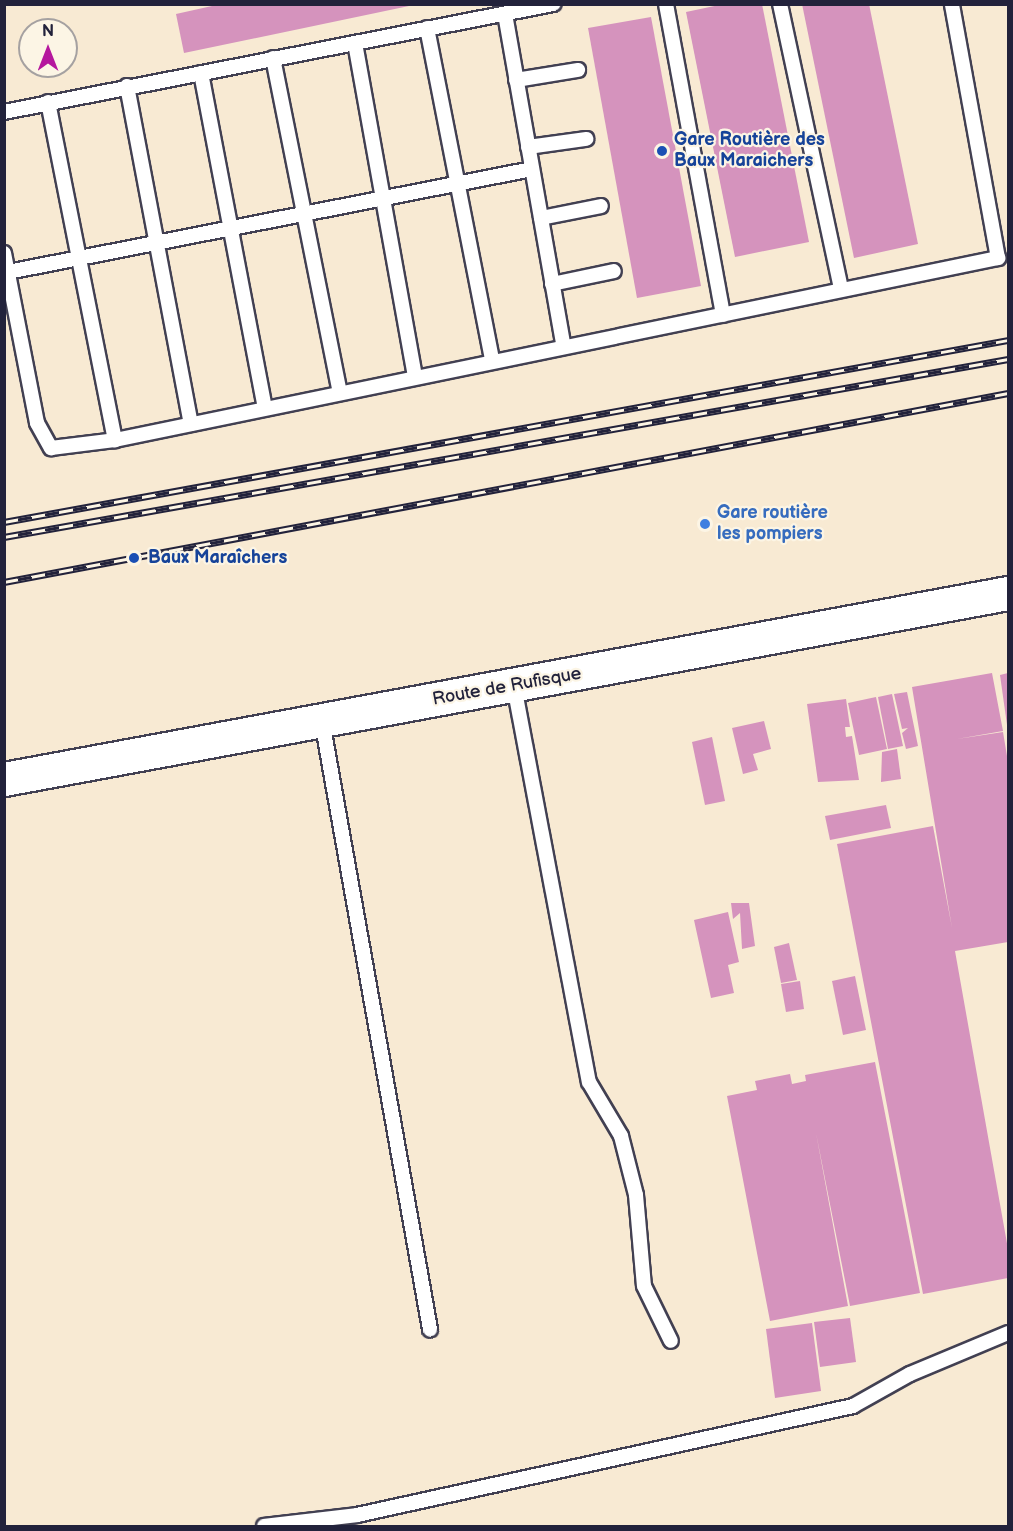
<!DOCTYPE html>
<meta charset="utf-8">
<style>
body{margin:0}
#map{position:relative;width:1013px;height:1531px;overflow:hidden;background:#f8ead3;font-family:"Balsamiq Sans",sans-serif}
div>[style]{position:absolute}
.building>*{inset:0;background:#d593bd}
.roads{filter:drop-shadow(2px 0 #424052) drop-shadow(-2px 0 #424052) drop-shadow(0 2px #424052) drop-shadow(0 -2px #424052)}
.service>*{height:14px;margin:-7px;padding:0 7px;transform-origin:7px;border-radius:7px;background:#fff}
.secondary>*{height:33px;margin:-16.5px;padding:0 16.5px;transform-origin:16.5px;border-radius:16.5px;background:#fff}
.rail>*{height:7px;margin-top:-3.5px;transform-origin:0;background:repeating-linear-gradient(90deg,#fcf5e5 0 14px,#22223b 0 28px);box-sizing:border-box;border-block:2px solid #22223b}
.dots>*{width:16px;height:16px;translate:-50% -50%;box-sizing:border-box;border:3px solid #fcf5e5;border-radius:50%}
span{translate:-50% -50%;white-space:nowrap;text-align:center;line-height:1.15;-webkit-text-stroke:4.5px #fcf5e5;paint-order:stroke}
.transit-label{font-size:18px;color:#164399;font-weight:700}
.left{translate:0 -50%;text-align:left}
.shop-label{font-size:18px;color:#366cbe;font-weight:700}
.street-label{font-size:18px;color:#22223b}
.frame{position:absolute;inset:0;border:6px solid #22223b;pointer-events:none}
.north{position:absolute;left:18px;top:18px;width:60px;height:60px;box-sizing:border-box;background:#fcf5e5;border:2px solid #a5a1a1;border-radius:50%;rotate:0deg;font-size:16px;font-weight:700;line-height:24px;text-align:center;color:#22223b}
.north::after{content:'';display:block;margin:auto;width:21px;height:27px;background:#b5179e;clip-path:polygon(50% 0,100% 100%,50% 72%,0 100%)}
</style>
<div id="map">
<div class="building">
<i style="clip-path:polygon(221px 4px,409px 4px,409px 6px,184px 53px,176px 14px)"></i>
<i style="clip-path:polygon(724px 4px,762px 4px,809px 242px,735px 257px,686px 12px)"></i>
<i style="clip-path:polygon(802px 4px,869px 4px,918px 244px,854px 258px)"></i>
<i style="clip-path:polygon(651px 17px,701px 286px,637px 298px,588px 28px)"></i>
<i style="clip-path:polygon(992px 673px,1003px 731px,957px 739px,1003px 732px,1008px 762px,1008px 942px,955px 951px,1008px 1249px,1008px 1278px,923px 1294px,837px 844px,933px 826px,952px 928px,912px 687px)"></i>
<i style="clip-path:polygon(1008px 673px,1008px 725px,1007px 725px,1000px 675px)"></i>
<i style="clip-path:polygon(907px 692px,918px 746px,906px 749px,902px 733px,908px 728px,902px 729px,894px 694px)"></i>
<i style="clip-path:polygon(892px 694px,903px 746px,888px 749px,878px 697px)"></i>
<i style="clip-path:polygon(876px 697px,887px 749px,859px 755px,848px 703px)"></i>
<i style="clip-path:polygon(846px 699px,850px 727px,845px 727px,846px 737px,852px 736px,859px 780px,818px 782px,807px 704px)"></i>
<i style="clip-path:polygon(764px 721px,771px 749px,753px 754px,758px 770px,743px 774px,732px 728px)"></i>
<i style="clip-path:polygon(712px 737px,725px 801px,705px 805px,692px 742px)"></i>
<i style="clip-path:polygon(897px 749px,901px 779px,881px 782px,882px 752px)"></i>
<i style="clip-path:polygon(886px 805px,891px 828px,830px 840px,825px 816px)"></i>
<i style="clip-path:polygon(731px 903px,749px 903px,755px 946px,742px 949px,740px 913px,733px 919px)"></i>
<i style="clip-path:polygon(728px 912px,739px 962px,728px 965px,734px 993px,711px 998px,694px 920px)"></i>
<i style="clip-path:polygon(789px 943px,797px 980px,781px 983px,774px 947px)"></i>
<i style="clip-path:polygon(855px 976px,866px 1030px,843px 1035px,832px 981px)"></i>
<i style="clip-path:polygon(800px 981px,804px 1009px,786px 1012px,781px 984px)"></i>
<i style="clip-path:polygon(875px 1062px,920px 1293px,850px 1306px,816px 1133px,848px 1306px,770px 1321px,727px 1096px,757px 1090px,755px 1081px,790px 1074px,792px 1084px,806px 1081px,805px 1075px)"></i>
<i style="clip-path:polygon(850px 1318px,856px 1362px,820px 1367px,814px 1322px)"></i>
<i style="clip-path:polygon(812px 1323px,821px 1391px,775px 1398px,766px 1329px)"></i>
</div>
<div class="roads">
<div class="service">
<i style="left:666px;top:4px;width:316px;rotate:79.6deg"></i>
<i style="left:780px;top:4px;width:291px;rotate:77.9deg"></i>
<i style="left:505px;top:14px;width:335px;rotate:80deg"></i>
<i style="left:427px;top:28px;width:337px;rotate:78.9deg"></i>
<i style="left:355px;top:43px;width:339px;rotate:79.8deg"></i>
<i style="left:273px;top:58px;width:341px;rotate:78.7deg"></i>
<i style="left:201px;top:73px;width:340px;rotate:79.2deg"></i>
<i style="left:516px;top:80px;width:63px;rotate:-9.2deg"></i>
<i style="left:127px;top:86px;width:344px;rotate:79.3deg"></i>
<i style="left:48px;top:102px;width:345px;rotate:78.8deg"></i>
<i style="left:4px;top:112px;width:560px;rotate:-11.13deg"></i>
<i style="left:528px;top:147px;width:59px;rotate:-7.9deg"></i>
<i style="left:541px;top:218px;width:61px;rotate:-11.3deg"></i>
<i style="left:4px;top:253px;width:173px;rotate:79deg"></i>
<i style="left:37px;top:423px;width:29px;rotate:61deg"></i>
<i style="left:51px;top:448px;width:64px;rotate:-7.1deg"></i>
<i style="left:115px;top:440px;width:902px;rotate:-11.65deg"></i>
<i style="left:998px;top:258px;width:258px;rotate:-100.3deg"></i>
<i style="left:8px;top:272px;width:534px;rotate:-11.12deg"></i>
<i style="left:552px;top:284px;width:63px;rotate:-11.8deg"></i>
<i style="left:514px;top:686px;width:403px;rotate:79.3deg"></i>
<i style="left:589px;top:1082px;width:63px;rotate:59.3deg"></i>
<i style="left:621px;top:1136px;width:61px;rotate:75.7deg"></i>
<i style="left:636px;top:1195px;width:91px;rotate:85deg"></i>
<i style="left:644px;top:1286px;width:61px;rotate:63.9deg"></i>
<i style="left:322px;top:721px;width:618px;rotate:79.93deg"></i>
<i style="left:264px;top:1526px;width:94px;rotate:-6.7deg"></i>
<i style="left:357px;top:1515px;width:508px;rotate:-12.39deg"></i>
<i style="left:853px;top:1406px;width:65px;rotate:-29.3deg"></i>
<i style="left:910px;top:1374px;width:106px;rotate:-22.7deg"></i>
</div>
<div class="secondary">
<i style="left:4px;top:779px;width:1021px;rotate:-10.5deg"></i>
</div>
</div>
<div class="rail">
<i style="left:4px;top:522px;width:1020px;rotate:-10.27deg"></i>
<i style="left:4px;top:537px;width:1020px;rotate:-10.05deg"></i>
<i style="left:4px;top:582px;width:1022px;rotate:-10.66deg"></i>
</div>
<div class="dots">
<i style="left:662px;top:151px;background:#1a4fb4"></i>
<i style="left:705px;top:524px;background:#3f7fe0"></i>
<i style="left:134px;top:558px;background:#1a4fb4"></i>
</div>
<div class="transit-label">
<span class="left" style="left:674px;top:151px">Gare Routière des<br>Baux Maraichers</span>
<span class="left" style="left:148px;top:558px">Baux Maraîchers</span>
</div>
<div class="shop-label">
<span class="left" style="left:717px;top:524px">Gare routière<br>les pompiers</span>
</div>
<div class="street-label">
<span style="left:507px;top:687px;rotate:-10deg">Route de Rufisque</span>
</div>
<div class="frame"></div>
<div class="north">N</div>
</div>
